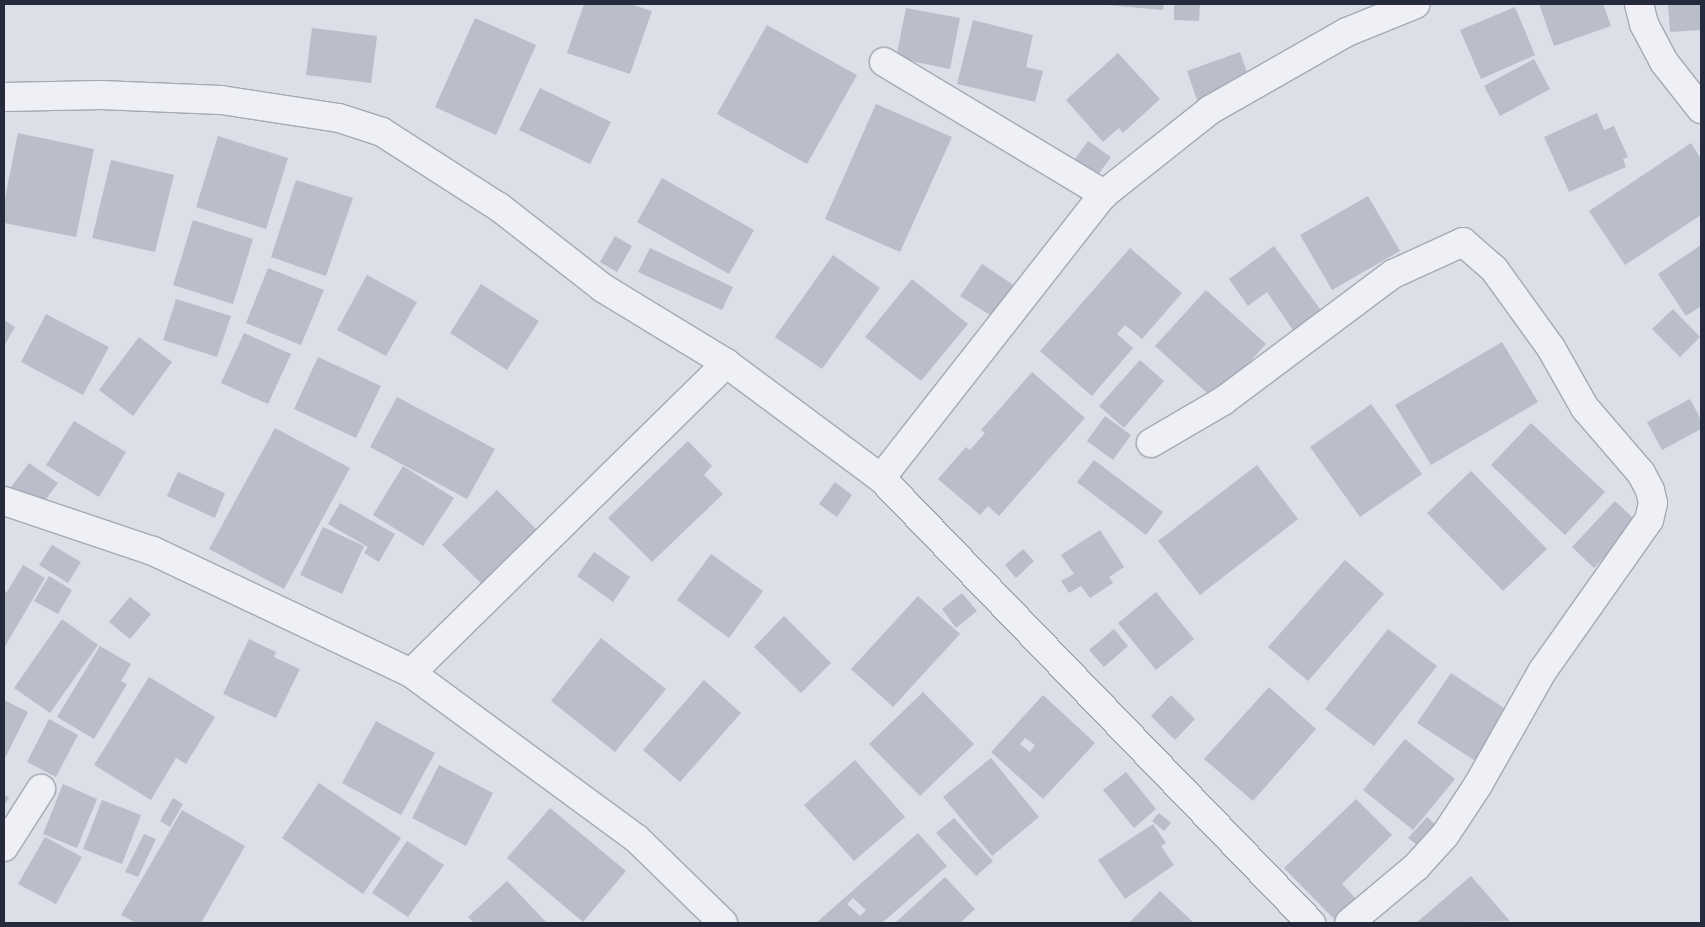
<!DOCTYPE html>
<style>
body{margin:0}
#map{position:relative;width:1705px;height:927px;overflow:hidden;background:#dcdfe7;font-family:"DM Sans",sans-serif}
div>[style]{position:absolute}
.building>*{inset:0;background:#babdca}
.roads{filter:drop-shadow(1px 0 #a5a9b4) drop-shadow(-1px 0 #a5a9b4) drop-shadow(0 1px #a5a9b4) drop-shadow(0 -1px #a5a9b4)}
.minor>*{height:28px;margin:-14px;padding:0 14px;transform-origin:14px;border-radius:14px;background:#eff0f5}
span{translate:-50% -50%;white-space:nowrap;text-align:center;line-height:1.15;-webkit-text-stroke:4px #eceef5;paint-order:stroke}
.frame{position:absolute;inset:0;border:5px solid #262a3d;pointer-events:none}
</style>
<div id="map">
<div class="building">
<i style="clip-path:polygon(584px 4px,630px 4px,652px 11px,630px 74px,567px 53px)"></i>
<i style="clip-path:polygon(1096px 4px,1164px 4px,1163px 10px)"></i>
<i style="clip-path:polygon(1174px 4px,1200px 4px,1199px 21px,1174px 20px)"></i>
<i style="clip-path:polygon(1539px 4px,1603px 4px,1611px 26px,1554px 46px)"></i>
<i style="clip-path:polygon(1668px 4px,1701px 4px,1701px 30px,1670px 32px)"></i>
<i style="clip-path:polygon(1515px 7px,1535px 55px,1481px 79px,1460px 30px)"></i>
<i style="clip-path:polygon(906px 8px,960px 18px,950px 69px,896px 58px)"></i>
<i style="clip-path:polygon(475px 18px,536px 45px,496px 135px,435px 107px)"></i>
<i style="clip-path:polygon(973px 20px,1033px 35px,1026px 67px,1043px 71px,1035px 102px,957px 84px)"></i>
<i style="clip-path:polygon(767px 25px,857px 75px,807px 164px,717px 114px)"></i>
<i style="clip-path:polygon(312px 28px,377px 36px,371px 83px,306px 75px)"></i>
<i style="clip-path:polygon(1240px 52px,1251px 84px,1198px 103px,1187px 71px)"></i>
<i style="clip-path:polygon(1118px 53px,1160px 99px,1123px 133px,1119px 128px,1103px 142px,1066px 100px)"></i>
<i style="clip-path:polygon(1534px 59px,1550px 89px,1500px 116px,1484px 86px)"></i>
<i style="clip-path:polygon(540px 88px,611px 122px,590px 164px,519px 130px)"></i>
<i style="clip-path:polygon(876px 104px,952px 137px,900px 252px,825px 219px)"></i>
<i style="clip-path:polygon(1597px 113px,1604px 130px,1614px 126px,1628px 157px,1623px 159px,1626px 167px,1569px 192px,1544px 137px)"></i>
<i style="clip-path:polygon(18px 133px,94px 149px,76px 237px,4px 223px,4px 203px)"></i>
<i style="clip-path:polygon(218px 136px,288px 158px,266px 229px,196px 207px)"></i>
<i style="clip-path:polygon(1088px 141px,1111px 157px,1097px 176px,1075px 159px)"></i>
<i style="clip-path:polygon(1691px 143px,1701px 159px,1701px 215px,1625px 265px,1589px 211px)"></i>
<i style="clip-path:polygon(111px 160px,174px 175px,155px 252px,92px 238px)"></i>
<i style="clip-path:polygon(662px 178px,754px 230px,729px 274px,637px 222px)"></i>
<i style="clip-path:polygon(296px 180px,353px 198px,326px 276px,271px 257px)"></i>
<i style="clip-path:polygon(1368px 196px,1400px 251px,1332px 290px,1300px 235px)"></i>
<i style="clip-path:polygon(193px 220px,253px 239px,233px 304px,173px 285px)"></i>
<i style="clip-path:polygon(615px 236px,632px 246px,617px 272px,600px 262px)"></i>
<i style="clip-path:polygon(1701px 245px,1701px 306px,1686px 316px,1658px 274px)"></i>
<i style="clip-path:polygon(1274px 246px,1323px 313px,1295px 333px,1267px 292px,1248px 306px,1229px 279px)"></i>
<i style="clip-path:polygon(650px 248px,733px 287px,722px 310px,638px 272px)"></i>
<i style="clip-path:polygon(1130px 248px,1182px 293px,1142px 339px,1125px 325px,1117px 334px,1133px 348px,1092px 396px,1040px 351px)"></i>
<i style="clip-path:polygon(833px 255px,880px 288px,822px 369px,775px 337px)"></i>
<i style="clip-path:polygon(982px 264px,1018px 288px,996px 319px,960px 296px)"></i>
<i style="clip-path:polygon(268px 268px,324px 290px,301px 345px,246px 323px)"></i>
<i style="clip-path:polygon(367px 275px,417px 302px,386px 356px,337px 330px)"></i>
<i style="clip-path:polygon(912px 279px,968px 324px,921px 381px,865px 337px)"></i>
<i style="clip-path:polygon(481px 284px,539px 321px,507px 370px,450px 333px)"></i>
<i style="clip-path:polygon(1206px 290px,1266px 344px,1215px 400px,1155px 346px)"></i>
<i style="clip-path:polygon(176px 299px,231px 316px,217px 357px,163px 340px)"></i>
<i style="clip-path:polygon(1673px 309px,1700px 337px,1680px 357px,1652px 329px)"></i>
<i style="clip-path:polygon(46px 314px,109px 347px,83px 395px,21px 362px)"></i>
<i style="clip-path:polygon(4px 320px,15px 327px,4px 346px)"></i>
<i style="clip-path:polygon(244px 333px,291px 354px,268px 404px,221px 383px)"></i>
<i style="clip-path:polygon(139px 337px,172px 362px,133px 416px,99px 390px)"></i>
<i style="clip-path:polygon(1502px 342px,1538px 402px,1431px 465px,1395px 405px)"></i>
<i style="clip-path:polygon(318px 357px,381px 386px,356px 438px,294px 409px)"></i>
<i style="clip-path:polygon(1140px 360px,1164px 381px,1124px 428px,1099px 406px)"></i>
<i style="clip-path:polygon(1032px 372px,1085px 418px,999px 516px,988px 506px,980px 515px,938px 479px,966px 447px,970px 450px,985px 433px,981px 430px)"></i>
<i style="clip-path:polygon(397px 397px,495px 449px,467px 499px,370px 447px)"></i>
<i style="clip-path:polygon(1690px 399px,1701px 420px,1701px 429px,1662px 450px,1647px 422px)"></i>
<i style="clip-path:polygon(1371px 404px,1422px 474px,1360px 517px,1310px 447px)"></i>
<i style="clip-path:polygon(1105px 416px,1131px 435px,1113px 460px,1087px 441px)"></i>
<i style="clip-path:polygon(74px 421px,126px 452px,99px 497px,46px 465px)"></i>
<i style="clip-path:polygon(1531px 423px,1605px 492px,1565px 535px,1491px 465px)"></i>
<i style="clip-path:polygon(275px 428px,350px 468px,284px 589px,209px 549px)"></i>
<i style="clip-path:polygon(688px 441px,712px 466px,704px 475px,723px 494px,652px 562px,608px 518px)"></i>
<i style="clip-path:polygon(1094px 460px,1163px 512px,1146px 535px,1077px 482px)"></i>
<i style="clip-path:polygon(29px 463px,58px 483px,40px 507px,11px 487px)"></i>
<i style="clip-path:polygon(1257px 465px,1298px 519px,1200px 595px,1158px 541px)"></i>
<i style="clip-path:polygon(403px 466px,454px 498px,423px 546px,373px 515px)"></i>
<i style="clip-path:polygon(1471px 471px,1547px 549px,1503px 591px,1427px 513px)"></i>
<i style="clip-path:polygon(178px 472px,225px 493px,215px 518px,167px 496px)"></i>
<i style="clip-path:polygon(835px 482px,852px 495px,837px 517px,819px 504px)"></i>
<i style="clip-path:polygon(497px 490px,541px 534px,486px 588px,442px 545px)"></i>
<i style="clip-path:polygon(1615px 501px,1637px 522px,1594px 568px,1572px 547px)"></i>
<i style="clip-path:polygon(340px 503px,395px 534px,379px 562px,364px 553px,368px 547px,328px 524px)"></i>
<i style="clip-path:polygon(323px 527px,364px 546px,342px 594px,300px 575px)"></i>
<i style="clip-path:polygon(1100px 530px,1124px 567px,1109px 577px,1113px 583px,1090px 598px,1081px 586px,1069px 593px,1061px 581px,1074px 574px,1061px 555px)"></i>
<i style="clip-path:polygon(52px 545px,81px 562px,68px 583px,39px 565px)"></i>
<i style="clip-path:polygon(1023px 549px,1034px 561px,1016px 578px,1005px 565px)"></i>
<i style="clip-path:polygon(594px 552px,630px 577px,613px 602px,577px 576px)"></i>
<i style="clip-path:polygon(711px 554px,763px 591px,729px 638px,677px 600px)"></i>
<i style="clip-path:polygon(1345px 560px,1384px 594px,1308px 681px,1268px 647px)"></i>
<i style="clip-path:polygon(23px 565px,45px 578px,4px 648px,4px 591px,7px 592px)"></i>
<i style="clip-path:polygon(49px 576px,72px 590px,58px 614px,34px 601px)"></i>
<i style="clip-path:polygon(1156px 592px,1194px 639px,1156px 670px,1118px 623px)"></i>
<i style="clip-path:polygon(962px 593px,977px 611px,956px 628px,942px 609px)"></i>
<i style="clip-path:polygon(918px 596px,960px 634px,893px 707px,851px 669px)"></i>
<i style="clip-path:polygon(130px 597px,151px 614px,130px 639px,109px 622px)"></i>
<i style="clip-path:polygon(784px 616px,831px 663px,801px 693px,754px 647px)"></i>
<i style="clip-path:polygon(62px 619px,98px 645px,50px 713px,14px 688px)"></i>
<i style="clip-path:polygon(1114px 629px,1128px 646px,1104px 667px,1089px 650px)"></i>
<i style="clip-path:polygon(1388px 629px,1437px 666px,1374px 746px,1325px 709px)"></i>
<i style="clip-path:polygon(601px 638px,666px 689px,615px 752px,551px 701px)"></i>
<i style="clip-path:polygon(249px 639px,276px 652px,274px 657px,300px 669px,276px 718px,223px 694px)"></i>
<i style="clip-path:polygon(100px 646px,131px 664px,121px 681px,127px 684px,94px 739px,57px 717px)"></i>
<i style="clip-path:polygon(1451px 673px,1516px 716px,1483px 766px,1417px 723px)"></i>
<i style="clip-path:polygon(149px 677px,215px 717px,186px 764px,176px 758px,151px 800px,94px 765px)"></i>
<i style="clip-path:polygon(704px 680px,741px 713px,680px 782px,643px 750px)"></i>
<i style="clip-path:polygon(1269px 687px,1316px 729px,1253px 801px,1204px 759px)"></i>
<i style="clip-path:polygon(923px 692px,974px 744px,920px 796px,869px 744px)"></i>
<i style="clip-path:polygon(evenodd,1043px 695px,1095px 743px,1043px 799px,991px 752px,1043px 695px,1025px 738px,1035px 745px,1030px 752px,1020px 744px,1025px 738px)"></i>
<i style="clip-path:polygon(1171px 695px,1195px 719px,1175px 740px,1151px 716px)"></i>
<i style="clip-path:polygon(4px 700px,28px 712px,4px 760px)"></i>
<i style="clip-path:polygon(49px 719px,78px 735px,56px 777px,27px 762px)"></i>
<i style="clip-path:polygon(376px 721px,435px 753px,401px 815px,342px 783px)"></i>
<i style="clip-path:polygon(1405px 739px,1455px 779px,1413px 830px,1363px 790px)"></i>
<i style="clip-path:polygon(991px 758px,1039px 817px,992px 856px,943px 797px)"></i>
<i style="clip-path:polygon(855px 760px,905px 817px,854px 861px,804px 805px)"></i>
<i style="clip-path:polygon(439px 765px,493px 793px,466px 846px,412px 818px)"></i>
<i style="clip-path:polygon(1126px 772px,1156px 809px,1134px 828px,1103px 790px)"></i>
<i style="clip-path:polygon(319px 783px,401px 838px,363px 894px,282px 838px)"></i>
<i style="clip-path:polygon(63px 784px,97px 799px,77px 848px,43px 834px)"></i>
<i style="clip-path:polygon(4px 794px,9px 798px,4px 805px)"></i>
<i style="clip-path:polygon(173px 798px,183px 804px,170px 827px,160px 821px)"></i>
<i style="clip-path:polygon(1356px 799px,1392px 835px,1342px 884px,1361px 904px,1338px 923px,1284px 868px)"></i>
<i style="clip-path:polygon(102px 800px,141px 815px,122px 864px,83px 849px)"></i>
<i style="clip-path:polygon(550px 808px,626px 871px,583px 922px,507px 858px)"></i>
<i style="clip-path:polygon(182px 810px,245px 846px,201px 923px,136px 923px,121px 915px)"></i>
<i style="clip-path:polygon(1159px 813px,1171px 823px,1164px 831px,1152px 821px)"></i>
<i style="clip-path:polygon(1427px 817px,1444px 832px,1426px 852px,1408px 838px)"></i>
<i style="clip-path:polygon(954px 818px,993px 861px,976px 876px,936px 833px)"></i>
<i style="clip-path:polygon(1153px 824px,1166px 843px,1161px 846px,1174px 865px,1125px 899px,1098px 860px)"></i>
<i style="clip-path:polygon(evenodd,918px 833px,947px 866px,882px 923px,816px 923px,918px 833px,853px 898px,866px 910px,860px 916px,847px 904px,853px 898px)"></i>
<i style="clip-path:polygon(144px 834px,156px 839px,138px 877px,125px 872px)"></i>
<i style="clip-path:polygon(45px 837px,82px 857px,56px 904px,18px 884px)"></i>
<i style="clip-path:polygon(407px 841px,444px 865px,408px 917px,372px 893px)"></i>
<i style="clip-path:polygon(1471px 876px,1510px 921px,1416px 923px)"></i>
<i style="clip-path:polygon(945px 877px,975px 909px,960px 923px,895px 923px)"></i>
<i style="clip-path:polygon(507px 881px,547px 923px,474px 923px,468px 917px)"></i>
<i style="clip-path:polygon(1160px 891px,1194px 923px,1129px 923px)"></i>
</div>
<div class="roads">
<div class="minor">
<i style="left:1639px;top:4px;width:21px;rotate:76deg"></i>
<i style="left:1644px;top:24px;width:43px;rotate:62.2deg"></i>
<i style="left:1664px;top:62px;width:60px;rotate:51.8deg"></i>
<i style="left:884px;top:62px;width:257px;rotate:31deg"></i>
<i style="left:4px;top:97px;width:97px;rotate:-1.2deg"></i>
<i style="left:101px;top:95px;width:120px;rotate:2.4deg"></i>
<i style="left:221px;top:100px;width:119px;rotate:8.7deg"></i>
<i style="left:339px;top:118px;width:45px;rotate:18deg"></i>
<i style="left:382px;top:132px;width:139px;rotate:32.7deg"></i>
<i style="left:499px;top:207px;width:132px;rotate:37.9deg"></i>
<i style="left:603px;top:288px;width:144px;rotate:31.4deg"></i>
<i style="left:726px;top:363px;width:193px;rotate:36.6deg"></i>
<i style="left:881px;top:478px;width:619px;rotate:45.98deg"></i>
<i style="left:1151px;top:443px;width:83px;rotate:-30.3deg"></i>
<i style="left:1223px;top:401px;width:212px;rotate:-36.8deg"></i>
<i style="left:1393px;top:274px;width:77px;rotate:-24.6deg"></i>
<i style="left:1463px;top:242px;width:41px;rotate:41.1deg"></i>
<i style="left:1494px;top:269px;width:97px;rotate:54.2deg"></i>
<i style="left:1551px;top:348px;width:69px;rotate:60.5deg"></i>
<i style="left:1585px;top:408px;width:86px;rotate:49.3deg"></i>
<i style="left:1641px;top:473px;width:19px;rotate:62deg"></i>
<i style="left:1650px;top:490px;width:13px;rotate:77deg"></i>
<i style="left:1653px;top:503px;width:17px;rotate:103deg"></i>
<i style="left:1649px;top:520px;width:184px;rotate:125.2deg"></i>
<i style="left:1543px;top:670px;width:132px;rotate:119.5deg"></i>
<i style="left:1478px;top:785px;width:60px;rotate:123.4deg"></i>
<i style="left:1445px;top:835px;width:43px;rotate:132.2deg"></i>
<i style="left:1416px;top:867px;width:87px;rotate:140.1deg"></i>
<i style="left:881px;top:478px;width:361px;rotate:-51.9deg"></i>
<i style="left:1104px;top:194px;width:135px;rotate:-38.4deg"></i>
<i style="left:1210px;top:110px;width:158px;rotate:-29.7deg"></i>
<i style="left:1347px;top:32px;width:74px;rotate:-22.1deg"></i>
<i style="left:4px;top:501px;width:157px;rotate:18.6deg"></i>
<i style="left:153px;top:551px;width:285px;rotate:25.3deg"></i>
<i style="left:411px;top:673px;width:280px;rotate:36.3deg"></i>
<i style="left:637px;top:839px;width:120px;rotate:44.3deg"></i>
<i style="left:411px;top:673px;width:442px;rotate:-44.5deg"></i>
<i style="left:4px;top:847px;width:69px;rotate:-57.5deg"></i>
</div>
</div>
<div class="frame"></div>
</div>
